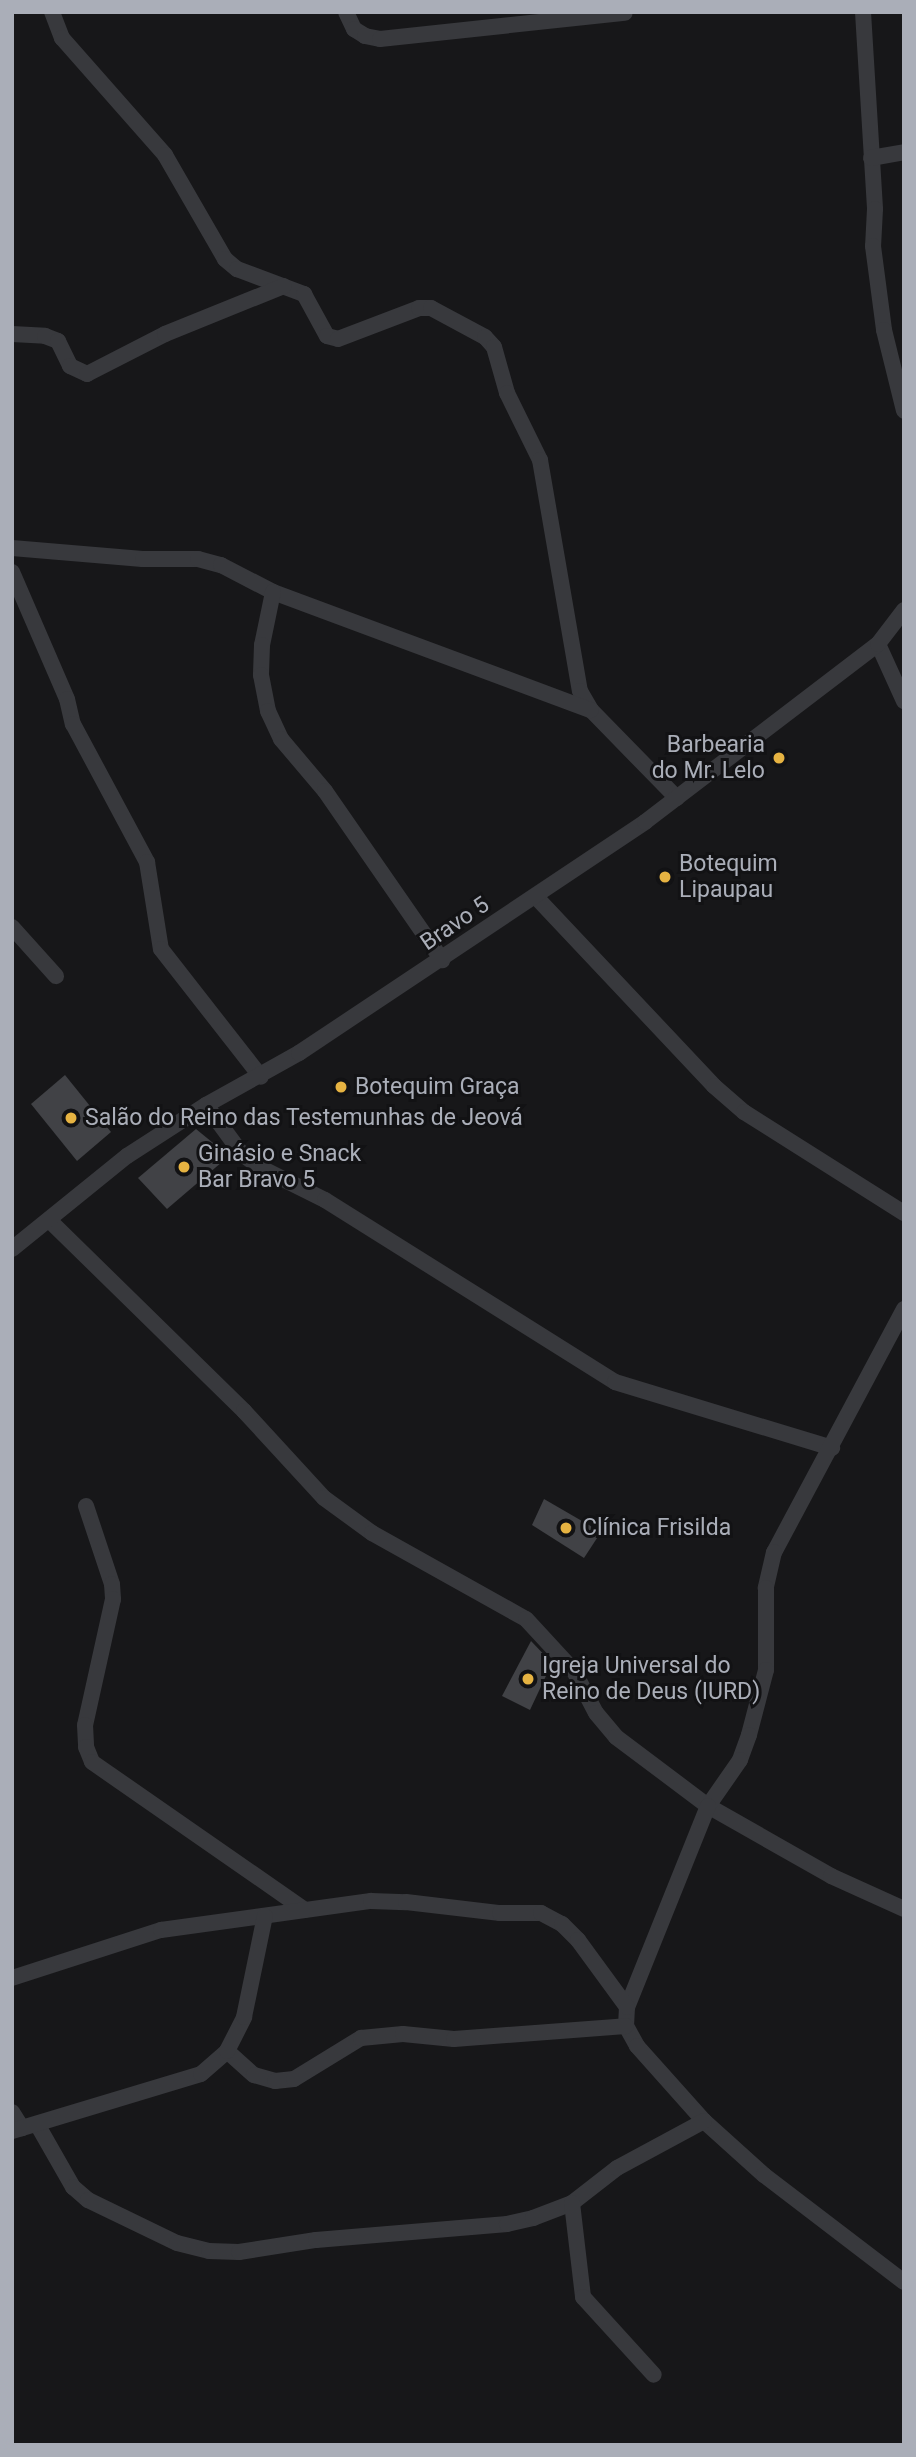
<!DOCTYPE html>
<meta charset="utf-8">
<style>
body{margin:0}
#map{position:relative;width:916px;height:2457px;overflow:hidden;background:#171719;font-family:Roboto,sans-serif}
div>[style]{position:absolute}
.building>*{inset:0;background:#414246}
.street>*{height:16px;margin:-8px;padding:0 8px;transform-origin:8px;border-radius:8px;background:#38393d}
.dots>*{width:19px;height:19px;translate:-50% -50%;box-sizing:border-box;border:4px solid #121214;border-radius:50%}
span{translate:-50% -50%;white-space:nowrap;text-align:center;line-height:1.15;-webkit-text-stroke:6px #121214;paint-order:stroke}
.poi-label{font-size:23px;color:#aaaeb8}
.right{translate:-100% -50%;text-align:right}
.left{translate:0 -50%;text-align:left}
.street-label{font-size:23px;color:#aaaeb8}
.frame{position:absolute;inset:0;border:14px solid #aaaeb8;pointer-events:none}
</style>
<div id="map">
<div class="building">
<i style="clip-path:polygon(65px 1075px,111px 1132px,77px 1161px,31px 1104px)"></i>
<i style="clip-path:polygon(196px 1129px,229px 1156px,167px 1209px,138px 1178px)"></i>
<i style="clip-path:polygon(544px 1499px,601px 1532px,584px 1558px,532px 1525px)"></i>
<i style="clip-path:polygon(531px 1641px,552px 1663px,530px 1710px,502px 1696px)"></i>
</div>
<div class="street">
<i style="left:52px;top:12px;width:28px;rotate:69deg"></i>
<i style="left:62px;top:38px;width:156px;rotate:48.6deg"></i>
<i style="left:165px;top:155px;width:120px;rotate:60deg"></i>
<i style="left:225px;top:259px;width:16px;rotate:40deg"></i>
<i style="left:237px;top:269px;width:72px;rotate:20.5deg"></i>
<i style="left:304px;top:294px;width:48px;rotate:61.3deg"></i>
<i style="left:327px;top:336px;width:11px;rotate:15deg"></i>
<i style="left:338px;top:339px;width:87px;rotate:-20.9deg"></i>
<i style="left:419px;top:308px;width:12px"></i>
<i style="left:431px;top:308px;width:61px;rotate:28.2deg"></i>
<i style="left:485px;top:337px;width:13px;rotate:48deg"></i>
<i style="left:494px;top:347px;width:48px;rotate:74.2deg"></i>
<i style="left:507px;top:393px;width:75px;rotate:63.8deg"></i>
<i style="left:540px;top:460px;width:234px;rotate:80.2deg"></i>
<i style="left:580px;top:691px;width:22px;rotate:60deg"></i>
<i style="left:591px;top:710px;width:123px;rotate:45.7deg"></i>
<i style="left:346px;top:12px;width:19px;rotate:65deg"></i>
<i style="left:354px;top:29px;width:13px;rotate:32deg"></i>
<i style="left:365px;top:36px;width:15px;rotate:11deg"></i>
<i style="left:380px;top:39px;width:246px;rotate:-6.1deg"></i>
<i style="left:863px;top:12px;width:197px;rotate:86.5deg"></i>
<i style="left:875px;top:209px;width:37px;rotate:93deg"></i>
<i style="left:873px;top:246px;width:85px;rotate:82.5deg"></i>
<i style="left:884px;top:330px;width:83px;rotate:76.1deg"></i>
<i style="left:871px;top:158px;width:34px;rotate:-10deg"></i>
<i style="left:12px;top:334px;width:33px;rotate:3deg"></i>
<i style="left:45px;top:336px;width:14px;rotate:21deg"></i>
<i style="left:58px;top:341px;width:28px;rotate:64deg"></i>
<i style="left:70px;top:366px;width:19px;rotate:25deg"></i>
<i style="left:87px;top:374px;width:88px;rotate:-27.1deg"></i>
<i style="left:165px;top:334px;width:128px;rotate:-22deg"></i>
<i style="left:12px;top:548px;width:131px;rotate:4.8deg"></i>
<i style="left:143px;top:559px;width:55px"></i>
<i style="left:198px;top:559px;width:24px;rotate:15deg"></i>
<i style="left:221px;top:565px;width:59px;rotate:27.4deg"></i>
<i style="left:273px;top:592px;width:339px;rotate:20.4deg"></i>
<i style="left:12px;top:572px;width:138px;rotate:66.6deg"></i>
<i style="left:67px;top:699px;width:26px;rotate:77deg"></i>
<i style="left:73px;top:724px;width:157px;rotate:61.8deg"></i>
<i style="left:147px;top:862px;width:88px;rotate:80.9deg"></i>
<i style="left:161px;top:949px;width:162px;rotate:52deg"></i>
<i style="left:273px;top:592px;width:54px;rotate:101.7deg"></i>
<i style="left:262px;top:645px;width:30px;rotate:92deg"></i>
<i style="left:261px;top:675px;width:37px;rotate:79deg"></i>
<i style="left:268px;top:711px;width:31px;rotate:65deg"></i>
<i style="left:281px;top:739px;width:68px;rotate:49.8deg"></i>
<i style="left:325px;top:791px;width:206px;rotate:55.3deg"></i>
<i style="left:878px;top:644px;width:63px;rotate:65.5deg"></i>
<i style="left:536px;top:897px;width:260px;rotate:46.7deg"></i>
<i style="left:714px;top:1086px;width:40px;rotate:41deg"></i>
<i style="left:744px;top:1112px;width:189px;rotate:32.3deg"></i>
<i style="left:12px;top:927px;width:66px;rotate:48.1deg"></i>
<i style="left:206px;top:1105px;width:61px;rotate:53.7deg"></i>
<i style="left:242px;top:1154px;width:26px;rotate:36deg"></i>
<i style="left:263px;top:1169px;width:69px;rotate:26.6deg"></i>
<i style="left:325px;top:1200px;width:342px;rotate:32.1deg"></i>
<i style="left:615px;top:1382px;width:227px;rotate:16.9deg"></i>
<i style="left:49px;top:1220px;width:273px;rotate:44.4deg"></i>
<i style="left:244px;top:1411px;width:118px;rotate:47.4deg"></i>
<i style="left:324px;top:1498px;width:59px;rotate:36.1deg"></i>
<i style="left:372px;top:1533px;width:176px;rotate:29.2deg"></i>
<i style="left:526px;top:1619px;width:71px;rotate:47.3deg"></i>
<i style="left:574px;top:1671px;width:47px;rotate:62.4deg"></i>
<i style="left:596px;top:1713px;width:31px;rotate:50deg"></i>
<i style="left:616px;top:1737px;width:115px;rotate:36.9deg"></i>
<i style="left:708px;top:1806px;width:142px;rotate:29.6deg"></i>
<i style="left:831px;top:1876px;width:80px;rotate:24.3deg"></i>
<i style="left:12px;top:1249px;width:148px;rotate:-39deg"></i>
<i style="left:127px;top:1156px;width:94px;rotate:-32.8deg"></i>
<i style="left:206px;top:1105px;width:107px;rotate:-29.2deg"></i>
<i style="left:299px;top:1053px;width:416px;rotate:-33.7deg"></i>
<i style="left:645px;top:822px;width:293px;rotate:-37.4deg"></i>
<i style="left:878px;top:644px;width:43px;rotate:-52.6deg"></i>
<i style="left:904px;top:1309px;width:276px;rotate:118.1deg"></i>
<i style="left:774px;top:1552px;width:37px;rotate:103deg"></i>
<i style="left:766px;top:1588px;width:82px;rotate:90deg"></i>
<i style="left:766px;top:1670px;width:67px;rotate:104.7deg"></i>
<i style="left:749px;top:1735px;width:27px;rotate:110deg"></i>
<i style="left:740px;top:1760px;width:56px;rotate:124.8deg"></i>
<i style="left:708px;top:1806px;width:217px;rotate:111.9deg"></i>
<i style="left:627px;top:2007px;width:19px;rotate:93deg"></i>
<i style="left:626px;top:2026px;width:23px;rotate:61deg"></i>
<i style="left:637px;top:2046px;width:101px;rotate:48.2deg"></i>
<i style="left:704px;top:2121px;width:81px;rotate:42deg"></i>
<i style="left:764px;top:2175px;width:176px;rotate:37.4deg"></i>
<i style="left:86px;top:1506px;width:82px;rotate:71.6deg"></i>
<i style="left:112px;top:1584px;width:15px;rotate:86deg"></i>
<i style="left:113px;top:1599px;width:129px;rotate:102.5deg"></i>
<i style="left:85px;top:1725px;width:22px;rotate:87deg"></i>
<i style="left:86px;top:1747px;width:16px;rotate:68deg"></i>
<i style="left:92px;top:1762px;width:259px;rotate:34.8deg"></i>
<i style="left:12px;top:1978px;width:157px;rotate:-17.9deg"></i>
<i style="left:161px;top:1930px;width:212px;rotate:-7.9deg"></i>
<i style="left:371px;top:1901px;width:35px;rotate:2deg"></i>
<i style="left:406px;top:1902px;width:95px;rotate:6.7deg"></i>
<i style="left:500px;top:1913px;width:41px"></i>
<i style="left:541px;top:1913px;width:24px;rotate:28deg"></i>
<i style="left:562px;top:1924px;width:23px;rotate:45deg"></i>
<i style="left:578px;top:1940px;width:83px;rotate:53.8deg"></i>
<i style="left:227px;top:2051px;width:36px;rotate:42deg"></i>
<i style="left:254px;top:2075px;width:22px;rotate:16deg"></i>
<i style="left:275px;top:2081px;width:19px;rotate:-6deg"></i>
<i style="left:294px;top:2079px;width:79px;rotate:-31.5deg"></i>
<i style="left:361px;top:2038px;width:42px;rotate:-5.4deg"></i>
<i style="left:403px;top:2034px;width:51px;rotate:5.6deg"></i>
<i style="left:454px;top:2039px;width:172px;rotate:-4.3deg"></i>
<i style="left:12px;top:2112px;width:19px;rotate:58deg"></i>
<i style="left:37px;top:2124px;width:73px;rotate:60.3deg"></i>
<i style="left:73px;top:2187px;width:20px;rotate:41deg"></i>
<i style="left:88px;top:2200px;width:99px;rotate:25.8deg"></i>
<i style="left:177px;top:2243px;width:33px;rotate:14deg"></i>
<i style="left:209px;top:2251px;width:30px;rotate:2deg"></i>
<i style="left:239px;top:2252px;width:78px;rotate:-8.9deg"></i>
<i style="left:316px;top:2240px;width:192px;rotate:-4.8deg"></i>
<i style="left:507px;top:2224px;width:27px;rotate:-13deg"></i>
<i style="left:533px;top:2218px;width:42px;rotate:-21deg"></i>
<i style="left:572px;top:2203px;width:57px;rotate:-37.9deg"></i>
<i style="left:617px;top:2168px;width:99px;rotate:-28.4deg"></i>
<i style="left:12px;top:2131px;width:197px;rotate:-16.8deg"></i>
<i style="left:201px;top:2074px;width:35px;rotate:-41deg"></i>
<i style="left:227px;top:2051px;width:38px;rotate:-63deg"></i>
<i style="left:244px;top:2017px;width:103px;rotate:-78.3deg"></i>
<i style="left:572px;top:2203px;width:95px;rotate:83.3deg"></i>
<i style="left:583px;top:2297px;width:105px;rotate:47.7deg"></i>
</div>
<div class="dots">
<i style="left:779px;top:758px;background:#e6b342"></i>
<i style="left:665px;top:877px;background:#e6b342"></i>
<i style="left:341px;top:1087px;background:#e6b342"></i>
<i style="left:71px;top:1118px;background:#e6b342"></i>
<i style="left:184px;top:1167px;background:#e6b342"></i>
<i style="left:566px;top:1528px;background:#e6b342"></i>
<i style="left:528px;top:1679px;background:#e6b342"></i>
</div>
<div class="poi-label">
<span class="right" style="left:765px;top:758px">Barbearia<br>do Mr. Lelo</span>
<span class="left" style="left:679px;top:877px">Botequim<br>Lipaupau</span>
<span class="left" style="left:355px;top:1087px">Botequim Graça</span>
<span class="left" style="left:85px;top:1118px">Salão do Reino das Testemunhas de Jeová</span>
<span class="left" style="left:198px;top:1167px">Ginásio e Snack<br>Bar Bravo 5</span>
<span class="left" style="left:582px;top:1528px">Clínica Frisilda</span>
<span class="left" style="left:542px;top:1679px">Igreja Universal do<br>Reino de Deus (IURD)</span>
</div>
<div class="street-label">
<span style="left:455px;top:924px;rotate:-34deg">Bravo 5</span>
</div>
<div class="frame"></div>
</div>
